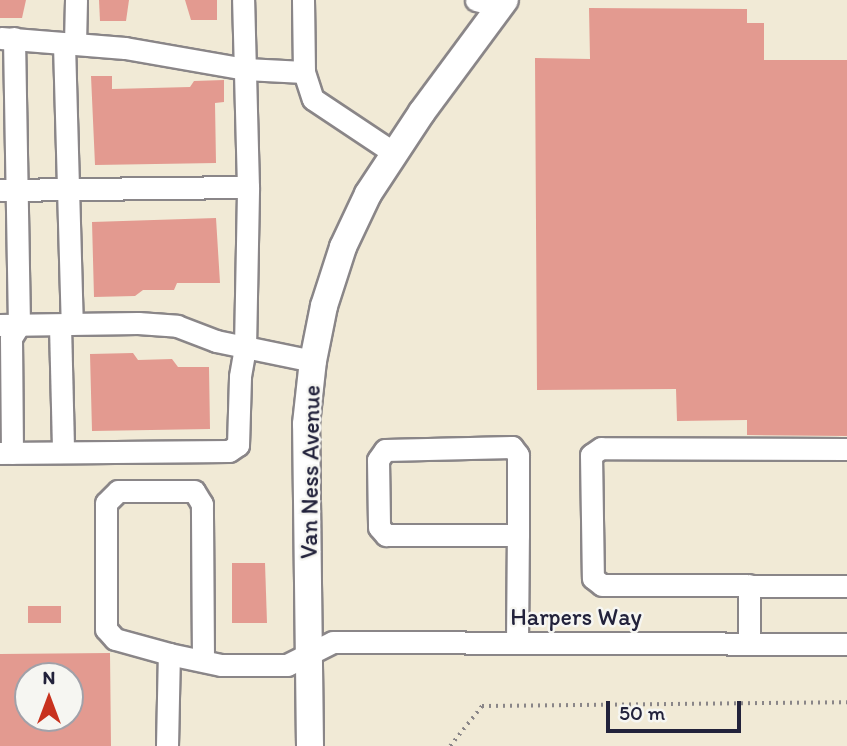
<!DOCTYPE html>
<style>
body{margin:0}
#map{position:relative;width:847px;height:746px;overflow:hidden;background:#f1ead6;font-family:Itim,sans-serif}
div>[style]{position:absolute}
.building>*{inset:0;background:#e39a90}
.path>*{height:3.5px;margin-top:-1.75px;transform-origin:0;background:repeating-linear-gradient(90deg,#8a8688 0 2px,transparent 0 7px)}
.roads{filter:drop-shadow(2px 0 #8a8688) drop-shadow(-2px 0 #8a8688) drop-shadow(0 2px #8a8688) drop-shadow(0 -2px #8a8688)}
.minor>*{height:21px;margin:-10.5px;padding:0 10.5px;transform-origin:10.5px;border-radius:10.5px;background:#fff}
.major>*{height:26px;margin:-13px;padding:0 13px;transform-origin:13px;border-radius:13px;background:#fff}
span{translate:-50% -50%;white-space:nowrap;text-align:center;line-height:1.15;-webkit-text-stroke:5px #f6f6f2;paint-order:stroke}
.street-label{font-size:24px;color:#22223b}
.north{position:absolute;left:14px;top:662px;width:70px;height:70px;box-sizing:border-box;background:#f6f6f2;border:2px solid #a1a1a9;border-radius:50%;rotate:0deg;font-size:19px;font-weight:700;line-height:28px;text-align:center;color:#22223b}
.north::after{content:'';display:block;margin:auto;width:24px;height:32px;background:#c8321e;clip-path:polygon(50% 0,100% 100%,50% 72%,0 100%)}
.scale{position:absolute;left:606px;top:701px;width:135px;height:32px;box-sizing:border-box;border:4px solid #22223b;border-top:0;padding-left:9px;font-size:21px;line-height:24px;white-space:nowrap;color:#22223b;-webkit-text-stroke:5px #f6f6f2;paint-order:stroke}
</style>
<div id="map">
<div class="building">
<i style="clip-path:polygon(0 0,26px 0,22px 18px,0 18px)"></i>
<i style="clip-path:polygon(99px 0,129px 0,126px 21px,100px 21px)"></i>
<i style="clip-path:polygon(185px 0,217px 0,217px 20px,191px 20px)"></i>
<i style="clip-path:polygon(589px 8px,747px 9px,747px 23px,764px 23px,764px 60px,847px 60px,847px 436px,747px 435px,747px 420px,677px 421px,676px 389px,537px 390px,535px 58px,590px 59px)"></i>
<i style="clip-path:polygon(91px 76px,112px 76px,112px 89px,190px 87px,194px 81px,224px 80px,224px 102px,215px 103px,216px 163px,95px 165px)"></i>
<i style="clip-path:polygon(216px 218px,220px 283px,177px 283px,174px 290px,143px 290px,135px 296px,94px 297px,92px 222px)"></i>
<i style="clip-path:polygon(133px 353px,138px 360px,172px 359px,178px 367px,209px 367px,210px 429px,92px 431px,90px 354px)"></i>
<i style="clip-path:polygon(232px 563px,265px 563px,267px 623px,232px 623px)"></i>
<i style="clip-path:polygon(28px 606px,61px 606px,61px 623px,28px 623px)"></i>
<i style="clip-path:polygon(evenodd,110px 653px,111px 746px,0 746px,0 654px,110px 653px,28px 676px,70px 676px,70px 718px,28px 718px,28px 676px)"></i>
</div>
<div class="path">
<i style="left:450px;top:746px;width:51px;rotate:-51.3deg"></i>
<i style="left:482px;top:706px;width:365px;rotate:-0.6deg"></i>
</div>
<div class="roads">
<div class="minor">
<i style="left:303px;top:0;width:72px;rotate:89.2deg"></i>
<i style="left:304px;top:72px;width:28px;rotate:72deg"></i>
<i style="left:313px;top:99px;width:97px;rotate:33.7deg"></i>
<i style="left:476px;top:0;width:25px;rotate:14deg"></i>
<i style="left:1px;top:38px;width:124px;rotate:4.6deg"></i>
<i style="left:125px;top:48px;width:122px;rotate:9.9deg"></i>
<i style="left:245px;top:69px;width:59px;rotate:2.9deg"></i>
<i style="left:64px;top:44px;width:280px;rotate:88.4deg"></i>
<i style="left:75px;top:44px;width:44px;rotate:-88.7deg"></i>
<i style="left:0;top:190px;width:248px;rotate:-0.7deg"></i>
<i style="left:0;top:325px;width:138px;rotate:-0.8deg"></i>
<i style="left:138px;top:323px;width:39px;rotate:4deg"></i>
<i style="left:177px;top:326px;width:42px;rotate:21deg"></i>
<i style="left:216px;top:341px;width:99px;rotate:11.7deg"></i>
<i style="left:60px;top:325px;width:127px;rotate:88.6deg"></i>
<i style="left:847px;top:449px;width:246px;rotate:-179.8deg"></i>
<i style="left:601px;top:448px;width:12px;rotate:145deg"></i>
<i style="left:591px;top:455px;width:123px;rotate:89.1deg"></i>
<i style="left:593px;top:578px;width:11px;rotate:38deg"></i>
<i style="left:602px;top:585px;width:245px;rotate:0.2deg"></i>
<i style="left:0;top:453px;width:229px;rotate:-0.5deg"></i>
<i style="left:229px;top:451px;width:11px;rotate:-34deg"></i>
<i style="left:238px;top:445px;width:69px;rotate:-88.3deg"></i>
<i style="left:240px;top:376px;width:28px;rotate:-80deg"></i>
<i style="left:245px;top:348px;width:161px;rotate:-88.9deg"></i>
<i style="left:248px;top:187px;width:187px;rotate:-91.5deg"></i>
<i style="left:12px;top:453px;width:115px;rotate:-90.5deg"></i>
<i style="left:11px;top:338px;width:15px;rotate:-58deg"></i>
<i style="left:19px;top:325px;width:287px;rotate:-91deg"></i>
<i style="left:749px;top:585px;width:59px;rotate:90deg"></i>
<i style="left:517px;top:643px;width:108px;rotate:-89.5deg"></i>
<i style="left:518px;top:535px;width:80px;rotate:-90deg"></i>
<i style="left:518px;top:455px;width:10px;rotate:-127deg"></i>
<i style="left:512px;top:447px;width:127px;rotate:178.6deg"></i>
<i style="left:385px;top:450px;width:12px;rotate:125deg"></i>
<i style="left:378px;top:460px;width:67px;rotate:89.1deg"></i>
<i style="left:379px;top:527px;width:11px;rotate:49deg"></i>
<i style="left:386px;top:535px;width:132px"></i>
<i style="left:203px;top:659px;width:155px;rotate:-90.4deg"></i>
<i style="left:202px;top:504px;width:15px;rotate:-122deg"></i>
<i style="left:194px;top:491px;width:76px;rotate:180deg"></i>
<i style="left:118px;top:491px;width:17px;rotate:135deg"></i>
<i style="left:106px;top:503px;width:126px;rotate:90deg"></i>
<i style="left:106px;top:629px;width:13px;rotate:48deg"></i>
<i style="left:115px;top:639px;width:56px;rotate:15.5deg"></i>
<i style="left:169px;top:654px;width:53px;rotate:11.9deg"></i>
<i style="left:221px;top:665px;width:66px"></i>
<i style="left:287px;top:665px;width:51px;rotate:-26.6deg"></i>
<i style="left:333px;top:642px;width:514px;rotate:0.22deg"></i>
<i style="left:167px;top:746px;width:92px;rotate:-88.8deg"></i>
</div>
<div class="major">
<i style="left:310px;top:746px;width:322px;rotate:-90.7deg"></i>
<i style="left:306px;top:424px;width:63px;rotate:-83.7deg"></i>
<i style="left:313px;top:361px;width:56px;rotate:-78.7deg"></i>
<i style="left:324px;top:306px;width:62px;rotate:-72.1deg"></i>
<i style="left:343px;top:247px;width:59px;rotate:-64.7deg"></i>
<i style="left:368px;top:194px;width:98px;rotate:-56.6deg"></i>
<i style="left:422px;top:112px;width:139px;rotate:-53.5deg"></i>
</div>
</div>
<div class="street-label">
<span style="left:310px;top:472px;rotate:-89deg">Van Ness Avenue</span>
<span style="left:576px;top:617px">Harpers Way</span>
</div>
<div class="north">N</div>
<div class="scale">50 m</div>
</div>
